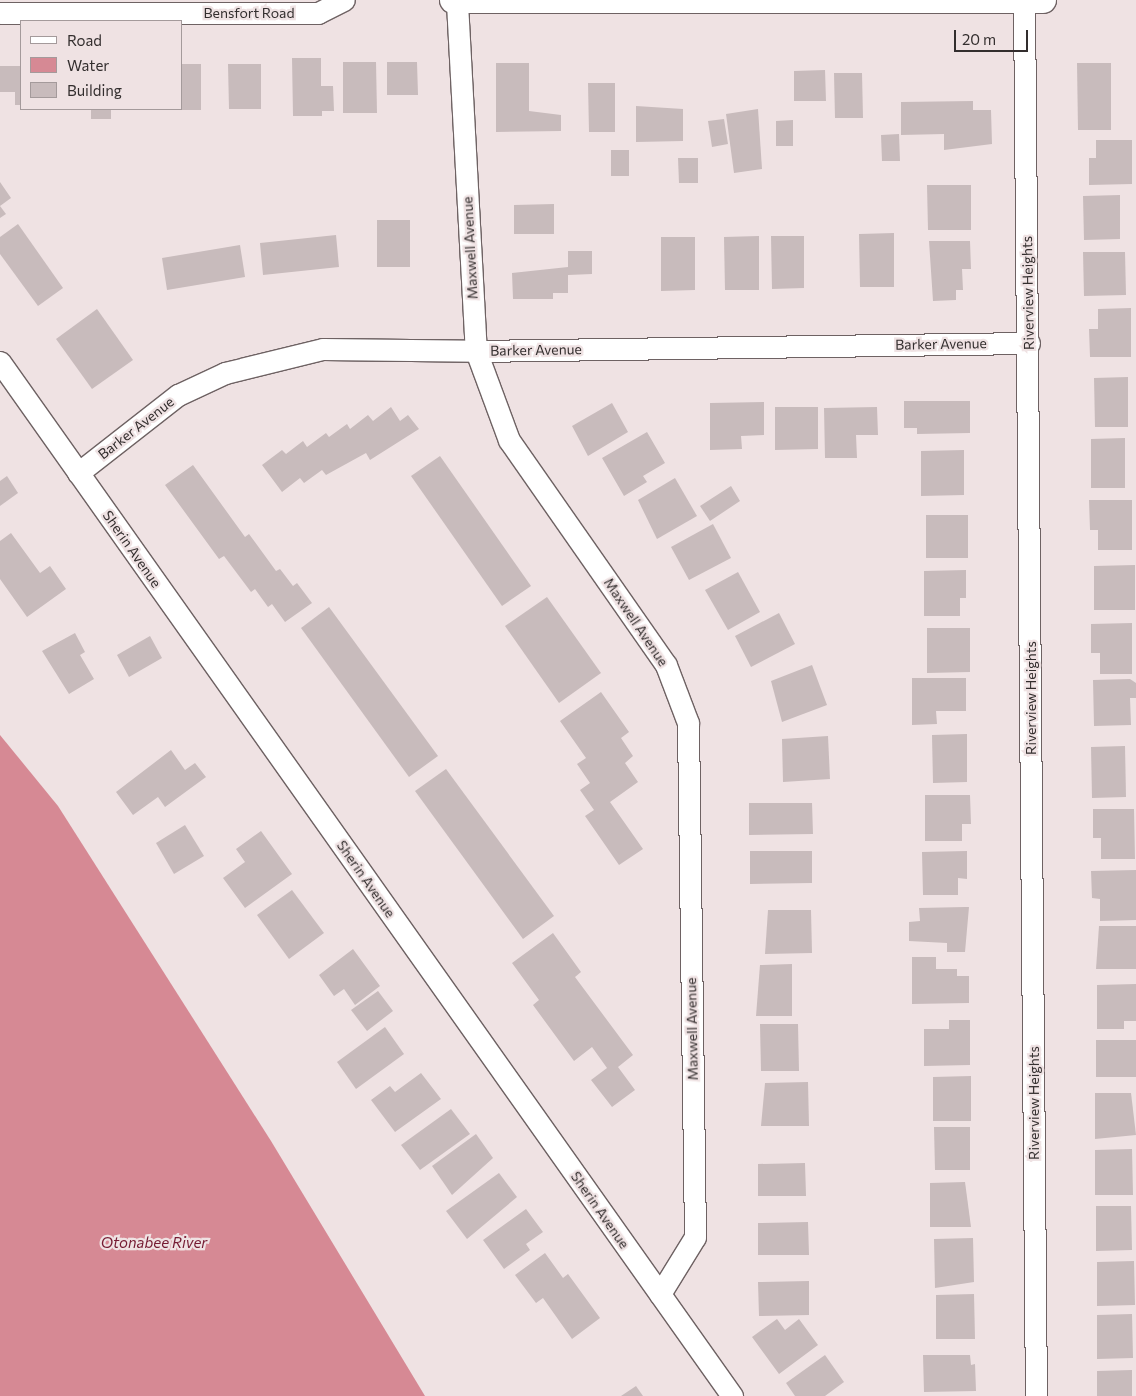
<!DOCTYPE html>
<style>
body{margin:0}
#map{position:relative;width:1136px;height:1396px;overflow:hidden;background:#efe2e3;font-family:Commissioner,sans-serif}
div>[style]{position:absolute}
.water>*{inset:0;background:#d68994}
.building>*{inset:0;background:#c8bbbc}
.roads{filter:drop-shadow(1px 0 #6e6263) drop-shadow(-1px 0 #6e6263) drop-shadow(0 1px #6e6263) drop-shadow(0 -1px #6e6263)}
.minor>*{height:21px;margin:-10.5px;padding:0 10.5px;transform-origin:10.5px;border-radius:10.5px;background:#fff}
.tertiary>*{height:26px;margin:-13px;padding:0 13px;transform-origin:13px;border-radius:13px;background:#fff}
span{translate:-50% -50%;white-space:nowrap;text-align:center;line-height:1.15;-webkit-text-stroke:4.5px #efe2e3;paint-order:stroke}
.street-label{font-size:14px;color:#332e2e}
.water-label{font-size:15px;color:#751a32;font-style:italic}
.legend{position:absolute;left:20px;top:20px;width:162px;height:90px;box-sizing:border-box;background:#efe2e3;border:1px solid #a49a9b;margin:0;padding:6px 9px;list-style:none;font-size:15px;color:#332e2e}
.legend li{display:flex;align-items:center;gap:10px;height:25px}
.legend b{width:25px;border:1px solid #a49a9b}
.scale{position:absolute;left:954px;top:30px;width:74px;height:22px;box-sizing:border-box;border:2px solid #332e2e;border-top:0;padding-left:6px;font-size:15px;line-height:18px;white-space:nowrap;color:#332e2e;-webkit-text-stroke:4px #efe2e3;paint-order:stroke}
</style>
<div id="map">
<div class="water">
<i style="clip-path:polygon(0 735px,58px 806px,271px 1141px,425px 1396px,0 1396px)"></i>
</div>
<div class="building">
<i style="clip-path:polygon(292px 58px,321px 58px,321px 86px,333px 86px,334px 111px,322px 111px,322px 116px,293px 116px)"></i>
<i style="clip-path:polygon(343px 62px,376px 62px,377px 113px,343px 113px)"></i>
<i style="clip-path:polygon(387px 62px,417px 62px,418px 95px,387px 95px)"></i>
<i style="clip-path:polygon(496px 63px,529px 63px,529px 111px,561px 115px,561px 131px,496px 132px)"></i>
<i style="clip-path:polygon(1077px 63px,1111px 63px,1111px 130px,1078px 130px)"></i>
<i style="clip-path:polygon(181px 64px,201px 64px,201px 110px,181px 110px)"></i>
<i style="clip-path:polygon(228px 64px,261px 64px,261px 109px,229px 109px)"></i>
<i style="clip-path:polygon(0 66px,21px 66px,21px 105px,15px 105px,15px 92px,0 92px)"></i>
<i style="clip-path:polygon(825px 70px,826px 101px,794px 101px,794px 71px)"></i>
<i style="clip-path:polygon(834px 73px,862px 73px,863px 118px,835px 118px)"></i>
<i style="clip-path:polygon(588px 83px,615px 83px,615px 132px,589px 132px)"></i>
<i style="clip-path:polygon(973px 101px,973px 110px,991px 110px,992px 144px,944px 150px,944px 134px,901px 135px,901px 102px)"></i>
<i style="clip-path:polygon(636px 106px,683px 109px,683px 141px,636px 142px)"></i>
<i style="clip-path:polygon(91px 109px,111px 109px,111px 119px,91px 119px)"></i>
<i style="clip-path:polygon(758px 109px,762px 169px,734px 173px,726px 114px)"></i>
<i style="clip-path:polygon(724px 119px,728px 144px,712px 147px,708px 121px)"></i>
<i style="clip-path:polygon(793px 120px,793px 146px,776px 146px,776px 121px)"></i>
<i style="clip-path:polygon(899px 134px,900px 161px,882px 161px,881px 135px)"></i>
<i style="clip-path:polygon(1096px 140px,1132px 140px,1132px 184px,1089px 185px,1089px 158px,1096px 158px)"></i>
<i style="clip-path:polygon(611px 150px,629px 150px,629px 176px,611px 176px)"></i>
<i style="clip-path:polygon(678px 158px,698px 158px,698px 183px,679px 183px)"></i>
<i style="clip-path:polygon(0 182px,11px 198px,0 206px,6px 214px,0 218px)"></i>
<i style="clip-path:polygon(927px 185px,971px 185px,971px 230px,928px 230px)"></i>
<i style="clip-path:polygon(1120px 195px,1120px 239px,1084px 240px,1083px 196px)"></i>
<i style="clip-path:polygon(554px 204px,554px 234px,514px 234px,514px 205px)"></i>
<i style="clip-path:polygon(377px 220px,410px 220px,410px 267px,377px 267px)"></i>
<i style="clip-path:polygon(18px 224px,63px 288px,38px 306px,0 254px,0 237px)"></i>
<i style="clip-path:polygon(894px 233px,894px 287px,860px 287px,859px 234px)"></i>
<i style="clip-path:polygon(336px 235px,339px 267px,263px 275px,260px 243px)"></i>
<i style="clip-path:polygon(759px 236px,759px 290px,725px 290px,724px 237px)"></i>
<i style="clip-path:polygon(771px 236px,804px 236px,804px 288px,772px 289px)"></i>
<i style="clip-path:polygon(661px 237px,695px 237px,695px 290px,661px 291px)"></i>
<i style="clip-path:polygon(929px 241px,970px 241px,971px 269px,962px 269px,963px 290px,956px 290px,956px 300px,933px 301px)"></i>
<i style="clip-path:polygon(240px 245px,245px 277px,167px 290px,162px 258px)"></i>
<i style="clip-path:polygon(568px 251px,592px 251px,592px 274px,568px 275px,568px 293px,553px 293px,553px 299px,513px 299px,512px 273px,568px 267px)"></i>
<i style="clip-path:polygon(1083px 252px,1125px 252px,1126px 295px,1084px 296px)"></i>
<i style="clip-path:polygon(1131px 308px,1131px 357px,1090px 357px,1089px 329px,1098px 329px,1098px 309px)"></i>
<i style="clip-path:polygon(97px 309px,133px 360px,92px 389px,56px 339px)"></i>
<i style="clip-path:polygon(1128px 377px,1128px 427px,1095px 427px,1094px 378px)"></i>
<i style="clip-path:polygon(904px 401px,970px 401px,970px 433px,917px 434px,917px 428px,904px 428px)"></i>
<i style="clip-path:polygon(764px 402px,764px 435px,741px 436px,742px 449px,710px 450px,710px 403px)"></i>
<i style="clip-path:polygon(612px 403px,628px 432px,588px 456px,572px 426px)"></i>
<i style="clip-path:polygon(391px 407px,400px 421px,408px 415px,419px 429px,370px 460px,366px 453px,326px 475px,322px 470px,304px 483px,300px 478px,282px 492px,262px 465px,282px 450px,286px 454px,303px 441px,307px 447px,326px 433px,329px 437px,347px 424px,350px 429px,368px 415px,373px 421px)"></i>
<i style="clip-path:polygon(775px 407px,818px 407px,818px 449px,775px 450px)"></i>
<i style="clip-path:polygon(877px 407px,878px 435px,856px 435px,857px 458px,825px 458px,824px 408px)"></i>
<i style="clip-path:polygon(647px 432px,665px 463px,643px 476px,647px 482px,624px 496px,602px 458px)"></i>
<i style="clip-path:polygon(1125px 438px,1125px 488px,1091px 488px,1091px 439px)"></i>
<i style="clip-path:polygon(964px 450px,964px 495px,921px 496px,921px 451px)"></i>
<i style="clip-path:polygon(440px 456px,531px 586px,502px 606px,411px 476px)"></i>
<i style="clip-path:polygon(193px 465px,245px 537px,249px 534px,276px 571px,280px 569px,293px 586px,297px 583px,312px 603px,285px 622px,272px 604px,268px 607px,255px 589px,251px 592px,224px 556px,219px 559px,165px 485px)"></i>
<i style="clip-path:polygon(7px 476px,18px 493px,0 506px,0 481px)"></i>
<i style="clip-path:polygon(675px 478px,697px 516px,657px 539px,638px 500px)"></i>
<i style="clip-path:polygon(731px 486px,740px 501px,710px 521px,700px 506px)"></i>
<i style="clip-path:polygon(1089px 500px,1132px 500px,1132px 550px,1098px 550px,1098px 530px,1090px 530px)"></i>
<i style="clip-path:polygon(926px 515px,968px 515px,968px 558px,926px 558px)"></i>
<i style="clip-path:polygon(713px 524px,731px 558px,689px 580px,671px 547px)"></i>
<i style="clip-path:polygon(11px 533px,40px 573px,50px 566px,66px 589px,27px 617px,0 579px,0 541px)"></i>
<i style="clip-path:polygon(1135px 565px,1135px 610px,1094px 610px,1094px 566px)"></i>
<i style="clip-path:polygon(966px 570px,966px 598px,960px 598px,960px 616px,924px 616px,924px 571px)"></i>
<i style="clip-path:polygon(738px 572px,760px 612px,728px 630px,705px 590px)"></i>
<i style="clip-path:polygon(547px 597px,601px 673px,559px 703px,505px 626px)"></i>
<i style="clip-path:polygon(329px 607px,438px 756px,409px 777px,301px 628px)"></i>
<i style="clip-path:polygon(779px 613px,795px 644px,751px 667px,735px 636px)"></i>
<i style="clip-path:polygon(1132px 623px,1132px 674px,1100px 674px,1100px 653px,1091px 653px,1091px 624px)"></i>
<i style="clip-path:polygon(927px 628px,970px 628px,970px 672px,927px 673px)"></i>
<i style="clip-path:polygon(75px 633px,85px 652px,80px 655px,94px 679px,69px 694px,42px 651px)"></i>
<i style="clip-path:polygon(150px 636px,162px 658px,129px 677px,117px 655px)"></i>
<i style="clip-path:polygon(812px 665px,827px 705px,782px 722px,771px 681px)"></i>
<i style="clip-path:polygon(912px 678px,966px 678px,966px 711px,936px 711px,937px 724px,912px 725px)"></i>
<i style="clip-path:polygon(1130px 679px,1136px 683px,1136px 698px,1130px 698px,1131px 725px,1094px 726px,1093px 680px)"></i>
<i style="clip-path:polygon(601px 692px,629px 732px,621px 738px,633px 756px,625px 763px,638px 782px,610px 802px,643px 849px,619px 865px,585px 816px,594px 810px,580px 790px,590px 783px,577px 764px,586px 758px,560px 721px)"></i>
<i style="clip-path:polygon(967px 734px,967px 782px,933px 783px,932px 735px)"></i>
<i style="clip-path:polygon(828px 736px,830px 779px,783px 782px,782px 739px)"></i>
<i style="clip-path:polygon(1125px 746px,1126px 797px,1092px 798px,1091px 747px)"></i>
<i style="clip-path:polygon(171px 750px,185px 770px,195px 763px,206px 777px,165px 807px,158px 797px,133px 815px,116px 792px)"></i>
<i style="clip-path:polygon(446px 769px,554px 916px,523px 939px,415px 791px)"></i>
<i style="clip-path:polygon(925px 795px,970px 795px,971px 824px,962px 824px,962px 841px,925px 841px)"></i>
<i style="clip-path:polygon(749px 803px,812px 803px,813px 834px,749px 835px)"></i>
<i style="clip-path:polygon(1093px 809px,1134px 809px,1135px 859px,1101px 859px,1101px 838px,1093px 838px)"></i>
<i style="clip-path:polygon(185px 825px,204px 856px,174px 874px,156px 843px)"></i>
<i style="clip-path:polygon(261px 831px,292px 874px,245px 908px,223px 878px,245px 862px,236px 849px)"></i>
<i style="clip-path:polygon(750px 851px,812px 851px,812px 883px,750px 884px)"></i>
<i style="clip-path:polygon(967px 851px,967px 879px,958px 878px,958px 895px,923px 895px,922px 852px)"></i>
<i style="clip-path:polygon(1136px 870px,1136px 920px,1100px 921px,1100px 899px,1092px 898px,1091px 871px)"></i>
<i style="clip-path:polygon(292px 890px,324px 933px,289px 959px,257px 915px)"></i>
<i style="clip-path:polygon(965px 907px,969px 907px,965px 952px,947px 952px,947px 943px,909px 941px,909px 922px,920px 921px,919px 908px)"></i>
<i style="clip-path:polygon(768px 910px,811px 910px,812px 953px,765px 954px)"></i>
<i style="clip-path:polygon(1099px 926px,1136px 926px,1136px 969px,1096px 969px)"></i>
<i style="clip-path:polygon(553px 933px,581px 972px,575px 977px,633px 1055px,618px 1067px,635px 1090px,612px 1107px,591px 1080px,607px 1068px,592px 1047px,574px 1061px,533px 1005px,539px 1000px,512px 963px)"></i>
<i style="clip-path:polygon(353px 949px,380px 986px,355px 1005px,344px 989px,334px 996px,319px 975px)"></i>
<i style="clip-path:polygon(912px 957px,936px 957px,936px 969px,957px 969px,957px 976px,969px 976px,969px 1003px,912px 1004px)"></i>
<i style="clip-path:polygon(792px 964px,792px 1016px,756px 1016px,760px 965px)"></i>
<i style="clip-path:polygon(1136px 984px,1136px 1021px,1124px 1021px,1124px 1029px,1097px 1029px,1097px 985px)"></i>
<i style="clip-path:polygon(378px 991px,393px 1011px,367px 1031px,351px 1010px)"></i>
<i style="clip-path:polygon(949px 1020px,970px 1020px,970px 1065px,924px 1066px,924px 1029px,949px 1029px)"></i>
<i style="clip-path:polygon(760px 1024px,798px 1024px,799px 1071px,761px 1071px)"></i>
<i style="clip-path:polygon(385px 1027px,404px 1054px,356px 1089px,337px 1062px)"></i>
<i style="clip-path:polygon(1096px 1040px,1136px 1040px,1136px 1077px,1096px 1077px)"></i>
<i style="clip-path:polygon(421px 1073px,441px 1099px,395px 1132px,371px 1100px,390px 1086px,395px 1092px)"></i>
<i style="clip-path:polygon(971px 1076px,971px 1121px,933px 1121px,933px 1077px)"></i>
<i style="clip-path:polygon(808px 1082px,809px 1126px,761px 1126px,765px 1083px)"></i>
<i style="clip-path:polygon(1095px 1093px,1131px 1093px,1136px 1135px,1095px 1139px)"></i>
<i style="clip-path:polygon(451px 1109px,470px 1134px,420px 1170px,401px 1145px)"></i>
<i style="clip-path:polygon(934px 1127px,970px 1127px,970px 1170px,935px 1170px)"></i>
<i style="clip-path:polygon(476px 1134px,493px 1158px,452px 1195px,432px 1166px)"></i>
<i style="clip-path:polygon(1132px 1149px,1133px 1195px,1095px 1195px,1095px 1150px)"></i>
<i style="clip-path:polygon(805px 1163px,806px 1196px,758px 1196px,758px 1164px)"></i>
<i style="clip-path:polygon(499px 1173px,517px 1197px,467px 1239px,446px 1211px)"></i>
<i style="clip-path:polygon(965px 1182px,971px 1227px,930px 1227px,930px 1183px)"></i>
<i style="clip-path:polygon(1096px 1206px,1131px 1206px,1132px 1250px,1096px 1251px)"></i>
<i style="clip-path:polygon(526px 1209px,543px 1232px,526px 1244px,530px 1250px,504px 1269px,483px 1240px)"></i>
<i style="clip-path:polygon(808px 1222px,809px 1255px,758px 1255px,758px 1223px)"></i>
<i style="clip-path:polygon(973px 1238px,974px 1282px,935px 1288px,934px 1239px)"></i>
<i style="clip-path:polygon(545px 1253px,563px 1278px,568px 1274px,600px 1318px,572px 1339px,543px 1298px,536px 1303px,515px 1275px)"></i>
<i style="clip-path:polygon(1134px 1261px,1135px 1305px,1097px 1306px,1097px 1262px)"></i>
<i style="clip-path:polygon(809px 1281px,809px 1315px,759px 1316px,758px 1282px)"></i>
<i style="clip-path:polygon(974px 1294px,975px 1339px,936px 1339px,936px 1295px)"></i>
<i style="clip-path:polygon(1132px 1314px,1133px 1358px,1097px 1359px,1097px 1315px)"></i>
<i style="clip-path:polygon(777px 1319px,785px 1330px,799px 1319px,818px 1345px,779px 1374px,752px 1337px)"></i>
<i style="clip-path:polygon(825px 1355px,844px 1382px,825px 1396px,795px 1396px,786px 1383px)"></i>
<i style="clip-path:polygon(923px 1355px,970px 1355px,971px 1365px,975px 1364px,976px 1391px,924px 1392px)"></i>
<i style="clip-path:polygon(1132px 1370px,1132px 1396px,1097px 1396px,1097px 1371px)"></i>
<i style="clip-path:polygon(636px 1386px,643px 1396px,621px 1396px)"></i>
</div>
<div class="roads">
<div class="minor">
<i style="left:1024px;top:0;width:1396px;rotate:89.51deg"></i>
<i style="left:457px;top:3px;width:349px;rotate:86.9deg"></i>
<i style="left:476px;top:351px;width:95px;rotate:69.7deg"></i>
<i style="left:509px;top:440px;width:274px;rotate:55.1deg"></i>
<i style="left:666px;top:665px;width:62px;rotate:69.2deg"></i>
<i style="left:688px;top:723px;width:514px;rotate:89.22deg"></i>
<i style="left:695px;top:1237px;width:67px;rotate:121.6deg"></i>
<i style="left:0;top:13px;width:318px"></i>
<i style="left:318px;top:13px;width:29px;rotate:-27deg"></i>
<i style="left:0;top:362px;width:1267px;rotate:54.7deg"></i>
<i style="left:78px;top:473px;width:127px;rotate:-38deg"></i>
<i style="left:178px;top:395px;width:52px;rotate:-25.1deg"></i>
<i style="left:225px;top:373px;width:101px;rotate:-13.8deg"></i>
<i style="left:323px;top:349px;width:153px;rotate:0.7deg"></i>
<i style="left:476px;top:351px;width:553px;rotate:-0.83deg"></i>
</div>
<div class="tertiary">
<i style="left:453px;top:0;width:590px"></i>
</div>
</div>
<div class="street-label">
<span style="left:249px;top:13px">Bensfort Road</span>
<span style="left:470px;top:248px;rotate:-93deg">Maxwell Avenue</span>
<span style="left:1028px;top:293px;rotate:-91deg">Riverview Heights</span>
<span style="left:941px;top:344px;rotate:-1deg">Barker Avenue</span>
<span style="left:536px;top:350px;rotate:-1deg">Barker Avenue</span>
<span style="left:136px;top:428px;rotate:-38deg">Barker Avenue</span>
<span style="left:132px;top:549px;rotate:55deg">Sherin Avenue</span>
<span style="left:636px;top:622px;rotate:56deg">Maxwell Avenue</span>
<span style="left:1031px;top:698px;rotate:-90deg">Riverview Heights</span>
<span style="left:366px;top:879px;rotate:55deg">Sherin Avenue</span>
<span style="left:692px;top:1029px;rotate:-91deg">Maxwell Avenue</span>
<span style="left:1034px;top:1103px;rotate:-90deg">Riverview Heights</span>
<span style="left:600px;top:1210px;rotate:55deg">Sherin Avenue</span>
</div>
<div class="water-label">
<span style="left:154px;top:1243px">Otonabee River</span>
</div>
<ul class="legend">
<li><b style="height:6px;background:#fff"></b>Road</li>
<li><b style="height:14px;background:#d68994"></b>Water</li>
<li><b style="height:14px;background:#c8bbbc"></b>Building</li>
</ul>
<div class="scale">20 m</div>
</div>
